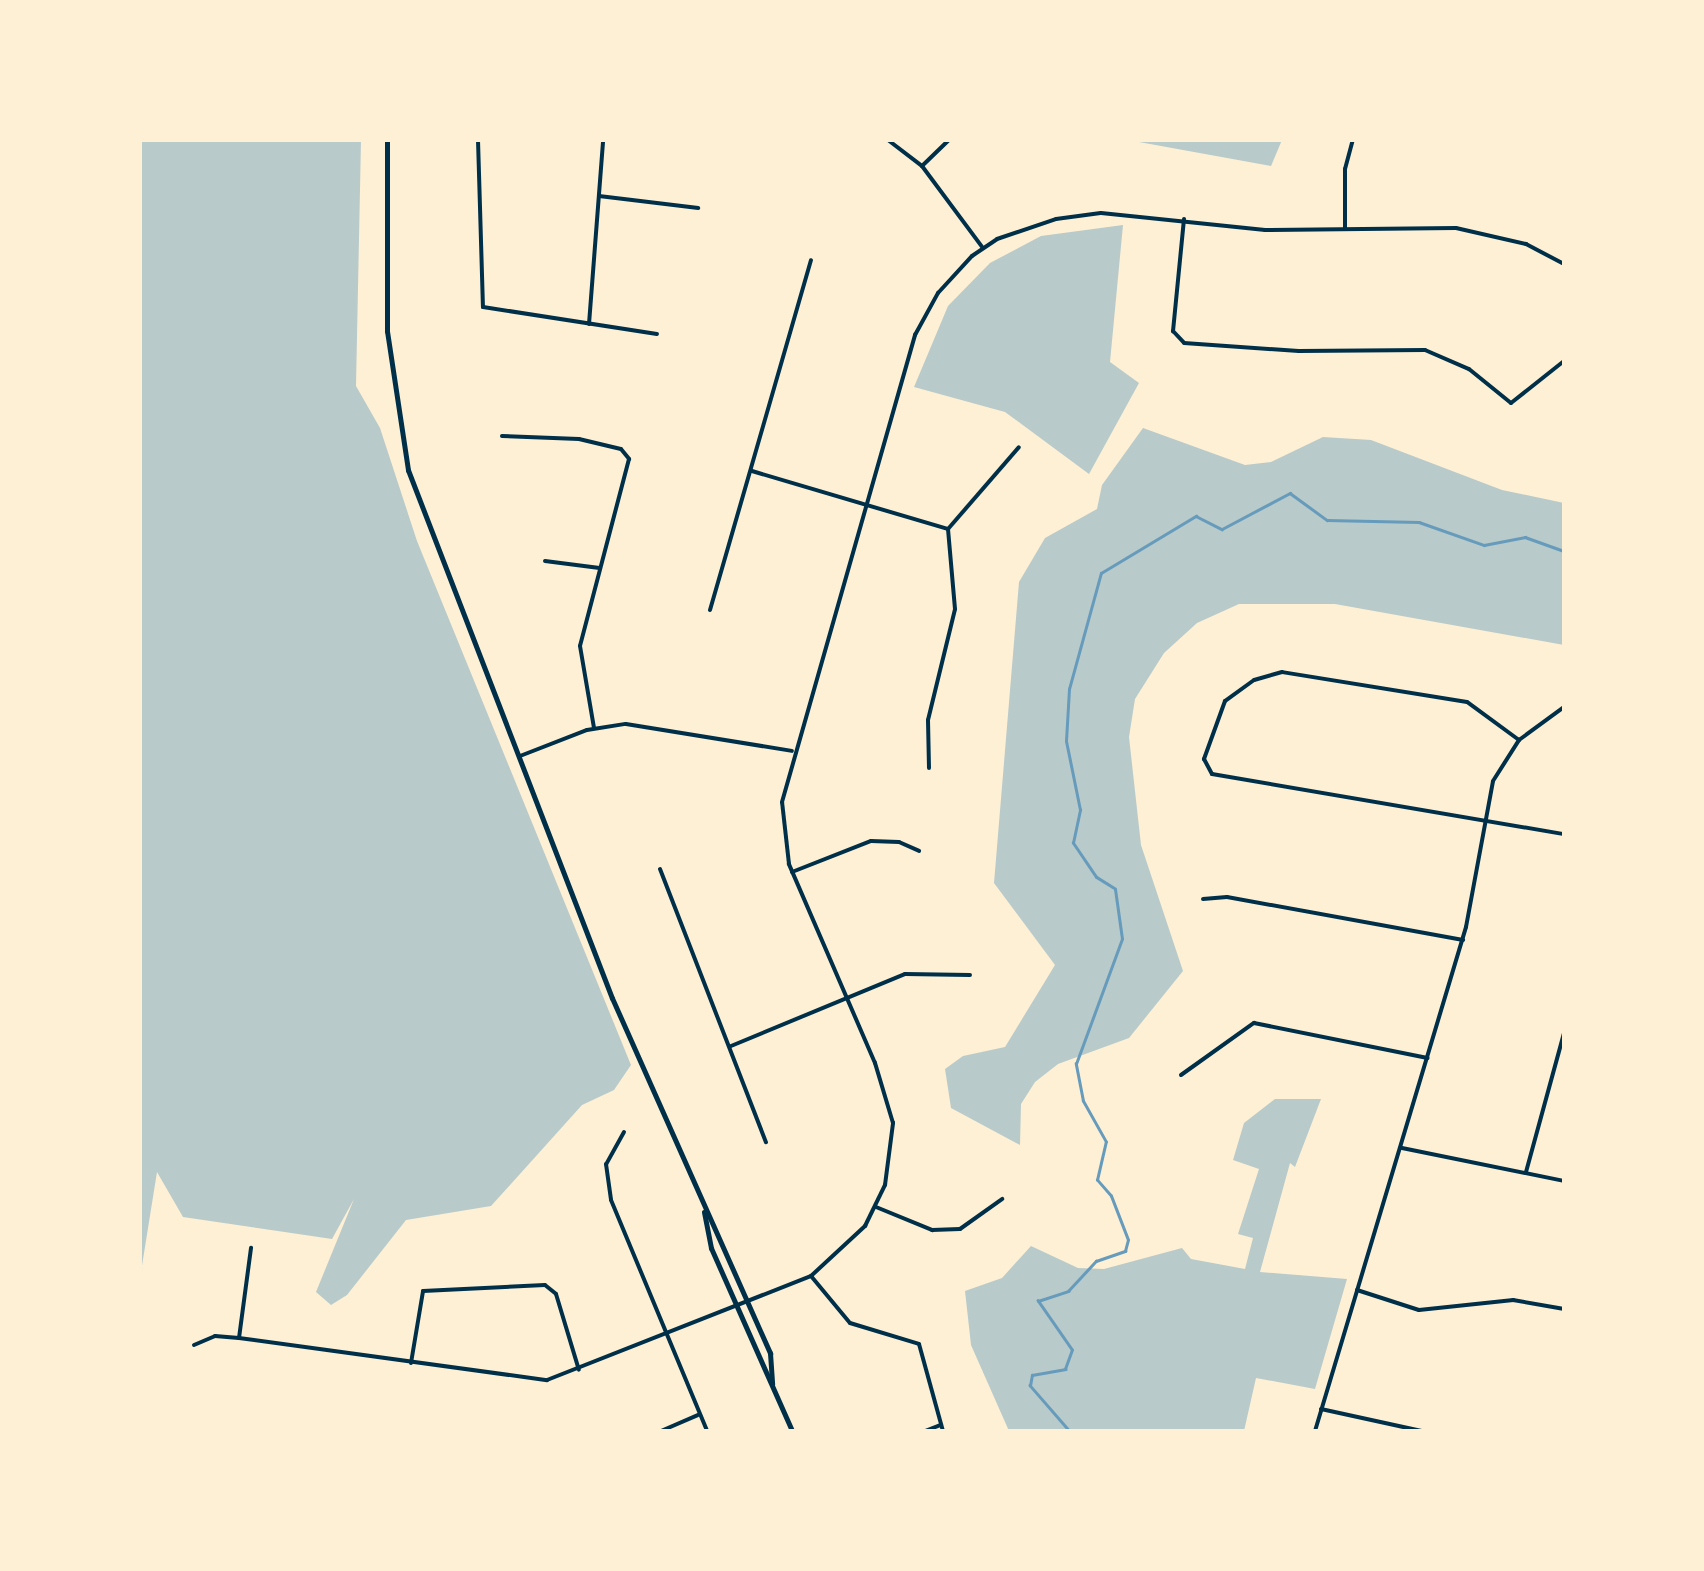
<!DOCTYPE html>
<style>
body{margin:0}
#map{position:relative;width:1704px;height:1571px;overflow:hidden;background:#fdf0d5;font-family:"Playfair Display",serif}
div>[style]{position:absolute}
.green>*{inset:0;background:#b9caca}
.stream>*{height:2.5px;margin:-1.25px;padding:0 1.25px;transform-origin:1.25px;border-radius:1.25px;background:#669bbc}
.minor>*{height:4px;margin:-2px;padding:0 2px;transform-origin:2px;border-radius:2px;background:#003049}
.secondary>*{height:5px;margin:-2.5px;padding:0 2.5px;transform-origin:2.5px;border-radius:2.5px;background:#003049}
span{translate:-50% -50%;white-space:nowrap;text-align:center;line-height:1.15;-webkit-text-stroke:9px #fdf0d5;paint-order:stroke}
.frame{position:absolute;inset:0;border:142px solid #fdf0d5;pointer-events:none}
</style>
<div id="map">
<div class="green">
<i style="clip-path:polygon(140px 140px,361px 140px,356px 386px,380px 428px,417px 541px,631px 1065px,614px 1090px,582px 1105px,491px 1206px,406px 1220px,347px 1295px,331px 1305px,316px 1292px,354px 1199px,332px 1239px,183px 1217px,157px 1172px,140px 1278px)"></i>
<i style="clip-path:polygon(1128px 140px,1282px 140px,1271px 166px)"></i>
<i style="clip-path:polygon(1123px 225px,1110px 362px,1139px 383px,1089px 474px,1005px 412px,914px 387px,948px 306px,990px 263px,1041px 236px)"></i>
<i style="clip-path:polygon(1143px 428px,1245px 465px,1271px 462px,1323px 437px,1371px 440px,1502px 490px,1564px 503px,1564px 645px,1335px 604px,1239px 604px,1197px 623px,1164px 653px,1135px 699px,1129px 737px,1141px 845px,1183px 971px,1129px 1038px,1058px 1064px,1035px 1082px,1021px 1104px,1020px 1145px,951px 1108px,945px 1069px,963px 1056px,1005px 1047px,1055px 965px,994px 883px,1019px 582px,1045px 538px,1097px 509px,1102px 485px)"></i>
<i style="clip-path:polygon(1275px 1099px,1321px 1099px,1295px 1167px,1290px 1163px,1260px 1272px,1347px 1279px,1315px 1389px,1256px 1378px,1244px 1431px,1009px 1431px,971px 1345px,965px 1291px,1002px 1278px,1031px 1246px,1078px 1268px,1104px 1269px,1182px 1248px,1191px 1259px,1245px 1269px,1253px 1238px,1238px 1234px,1259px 1169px,1233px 1160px,1244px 1123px)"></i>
</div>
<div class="stream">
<i style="left:1069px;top:1431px;width:60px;rotate:-130.9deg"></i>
<i style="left:1030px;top:1386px;width:11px;rotate:-80deg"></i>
<i style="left:1032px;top:1375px;width:34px;rotate:-10deg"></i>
<i style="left:1065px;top:1369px;width:20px;rotate:-70deg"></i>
<i style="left:1072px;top:1350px;width:60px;rotate:-124.8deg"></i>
<i style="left:1038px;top:1301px;width:32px;rotate:-18deg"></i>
<i style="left:1068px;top:1291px;width:41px;rotate:-47deg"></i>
<i style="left:1096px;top:1261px;width:31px;rotate:-19deg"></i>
<i style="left:1125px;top:1251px;width:11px;rotate:-75deg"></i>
<i style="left:1128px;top:1240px;width:47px;rotate:-111.1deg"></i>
<i style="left:1111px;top:1196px;width:21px;rotate:-131deg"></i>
<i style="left:1097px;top:1180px;width:39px;rotate:-77deg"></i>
<i style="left:1106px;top:1142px;width:47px;rotate:-119.3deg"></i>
<i style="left:1083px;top:1101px;width:38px;rotate:-101deg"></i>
<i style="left:1076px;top:1064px;width:133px;rotate:-69.8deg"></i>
<i style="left:1122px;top:939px;width:50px;rotate:-98deg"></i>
<i style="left:1115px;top:889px;width:22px;rotate:-148deg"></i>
<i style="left:1096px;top:877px;width:41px;rotate:-124.1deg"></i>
<i style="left:1073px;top:843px;width:34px;rotate:-78deg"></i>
<i style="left:1080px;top:810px;width:70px;rotate:-101.5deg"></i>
<i style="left:1066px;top:741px;width:52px;rotate:-86.7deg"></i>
<i style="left:1069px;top:689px;width:120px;rotate:-74.6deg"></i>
<i style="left:1101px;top:573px;width:111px;rotate:-31deg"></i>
<i style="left:1196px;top:516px;width:29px;rotate:27deg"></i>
<i style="left:1222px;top:529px;width:77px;rotate:-27.9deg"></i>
<i style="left:1290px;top:493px;width:46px;rotate:36.1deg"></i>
<i style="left:1327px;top:520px;width:92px;rotate:1.2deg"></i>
<i style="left:1419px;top:522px;width:69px;rotate:19.5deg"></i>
<i style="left:1484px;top:545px;width:42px;rotate:-11deg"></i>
<i style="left:1525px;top:537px;width:41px;rotate:19.7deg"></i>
</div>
<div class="minor">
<i style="left:478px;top:140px;width:167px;rotate:88.3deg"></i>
<i style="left:483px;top:307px;width:176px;rotate:8.8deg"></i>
<i style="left:888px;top:140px;width:43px;rotate:37.4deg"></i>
<i style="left:922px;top:166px;width:102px;rotate:53.4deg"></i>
<i style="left:922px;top:166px;width:37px;rotate:-44deg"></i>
<i style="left:599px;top:196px;width:100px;rotate:6.9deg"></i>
<i style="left:1184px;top:219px;width:113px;rotate:95.6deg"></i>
<i style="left:1173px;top:331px;width:16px;rotate:47deg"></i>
<i style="left:1184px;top:343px;width:115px;rotate:4deg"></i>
<i style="left:1299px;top:351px;width:126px;rotate:-0.5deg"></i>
<i style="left:1425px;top:350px;width:48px;rotate:23.4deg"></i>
<i style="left:1469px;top:369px;width:54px;rotate:39deg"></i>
<i style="left:1511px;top:403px;width:68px;rotate:-38.4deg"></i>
<i style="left:1345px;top:229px;width:60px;rotate:-90deg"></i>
<i style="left:1345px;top:169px;width:30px;rotate:-75deg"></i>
<i style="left:589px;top:324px;width:185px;rotate:-85.6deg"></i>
<i style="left:502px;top:436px;width:77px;rotate:2.2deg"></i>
<i style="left:579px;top:439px;width:43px;rotate:13.4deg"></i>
<i style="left:621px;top:449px;width:13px;rotate:51deg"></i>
<i style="left:629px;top:459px;width:193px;rotate:104.7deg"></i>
<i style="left:580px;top:646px;width:83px;rotate:80.3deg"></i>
<i style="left:752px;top:471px;width:204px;rotate:16.5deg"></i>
<i style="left:948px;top:529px;width:108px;rotate:-49.1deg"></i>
<i style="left:545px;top:561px;width:55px;rotate:7.3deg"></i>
<i style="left:710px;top:610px;width:364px;rotate:-73.9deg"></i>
<i style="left:1519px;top:740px;width:64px;rotate:-143.8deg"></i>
<i style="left:1467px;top:702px;width:187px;rotate:-170.8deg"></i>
<i style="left:1282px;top:672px;width:29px;rotate:164deg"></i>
<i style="left:1254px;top:680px;width:36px;rotate:144deg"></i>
<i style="left:1225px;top:701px;width:62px;rotate:109.9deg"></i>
<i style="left:1204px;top:759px;width:17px;rotate:62deg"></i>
<i style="left:1212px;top:774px;width:357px;rotate:9.7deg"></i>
<i style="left:520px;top:756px;width:72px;rotate:-21.2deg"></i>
<i style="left:587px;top:730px;width:39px;rotate:-9deg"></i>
<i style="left:626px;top:724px;width:168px;rotate:9.2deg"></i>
<i style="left:929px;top:768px;width:48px;rotate:-91.2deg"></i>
<i style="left:928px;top:720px;width:114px;rotate:-76.3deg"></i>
<i style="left:955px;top:609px;width:80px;rotate:-95deg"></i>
<i style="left:660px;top:869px;width:293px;rotate:68.8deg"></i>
<i style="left:792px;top:872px;width:85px;rotate:-21.4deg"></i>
<i style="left:871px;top:841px;width:28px;rotate:2deg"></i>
<i style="left:899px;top:842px;width:22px;rotate:24deg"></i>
<i style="left:1203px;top:899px;width:24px;rotate:-5deg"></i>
<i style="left:1227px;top:897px;width:240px;rotate:10.3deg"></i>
<i style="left:731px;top:1046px;width:188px;rotate:-22.5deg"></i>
<i style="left:905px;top:974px;width:65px;rotate:0.9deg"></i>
<i style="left:1181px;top:1075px;width:90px;rotate:-35.5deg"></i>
<i style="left:1254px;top:1023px;width:177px;rotate:11.4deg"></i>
<i style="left:624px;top:1132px;width:37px;rotate:119deg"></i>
<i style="left:606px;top:1164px;width:36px;rotate:82deg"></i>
<i style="left:611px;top:1200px;width:250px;rotate:67.4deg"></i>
<i style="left:1402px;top:1148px;width:165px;rotate:11.5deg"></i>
<i style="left:1526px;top:1172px;width:144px;rotate:-74.7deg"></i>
<i style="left:876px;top:1207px;width:61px;rotate:22.3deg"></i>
<i style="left:932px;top:1230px;width:28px;rotate:-2deg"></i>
<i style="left:960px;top:1229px;width:52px;rotate:-35.5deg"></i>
<i style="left:811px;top:1276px;width:61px;rotate:50.3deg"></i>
<i style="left:850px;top:1323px;width:72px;rotate:16.9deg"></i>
<i style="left:919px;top:1344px;width:90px;rotate:74.6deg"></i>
<i style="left:1357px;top:1290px;width:65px;rotate:17.9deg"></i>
<i style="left:1419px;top:1310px;width:95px;rotate:-6.1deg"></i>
<i style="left:1513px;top:1300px;width:52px;rotate:10deg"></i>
<i style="left:239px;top:1338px;width:91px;rotate:-82.4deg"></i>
<i style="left:194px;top:1345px;width:23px;rotate:-23deg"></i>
<i style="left:215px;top:1336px;width:24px;rotate:5deg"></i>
<i style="left:239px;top:1338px;width:311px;rotate:7.8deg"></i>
<i style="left:547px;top:1380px;width:284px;rotate:-21.5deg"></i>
<i style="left:811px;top:1276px;width:74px;rotate:-42.8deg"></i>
<i style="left:865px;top:1226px;width:46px;rotate:-64deg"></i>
<i style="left:885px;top:1185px;width:63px;rotate:-82.6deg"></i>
<i style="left:893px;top:1123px;width:63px;rotate:-106.7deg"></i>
<i style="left:875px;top:1063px;width:217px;rotate:-113.4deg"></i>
<i style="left:789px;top:864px;width:62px;rotate:-96.4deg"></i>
<i style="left:782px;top:802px;width:486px;rotate:-74.1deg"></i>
<i style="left:915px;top:335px;width:48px;rotate:-61.3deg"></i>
<i style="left:938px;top:293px;width:50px;rotate:-47.4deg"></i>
<i style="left:972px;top:256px;width:30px;rotate:-34deg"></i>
<i style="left:997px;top:239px;width:62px;rotate:-18.7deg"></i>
<i style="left:1056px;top:219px;width:45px;rotate:-7.6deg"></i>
<i style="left:1101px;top:213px;width:165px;rotate:5.9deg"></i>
<i style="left:1265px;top:230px;width:191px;rotate:-0.6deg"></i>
<i style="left:1456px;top:228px;width:72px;rotate:12.9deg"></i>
<i style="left:1526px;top:244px;width:43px;rotate:27.8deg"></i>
<i style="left:411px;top:1363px;width:73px;rotate:-80.5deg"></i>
<i style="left:423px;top:1291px;width:122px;rotate:-2.8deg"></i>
<i style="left:545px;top:1285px;width:14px;rotate:39deg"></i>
<i style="left:556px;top:1294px;width:79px;rotate:73.2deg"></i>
<i style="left:1321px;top:1409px;width:103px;rotate:12.3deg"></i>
<i style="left:661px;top:1431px;width:40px;rotate:-23.4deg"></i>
<i style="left:925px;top:1431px;width:17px;rotate:-21deg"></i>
<i style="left:1315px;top:1431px;width:526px;rotate:-73.32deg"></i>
<i style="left:1466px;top:927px;width:148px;rotate:-79.5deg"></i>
<i style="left:1493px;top:781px;width:49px;rotate:-57.6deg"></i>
<i style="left:1519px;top:740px;width:56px;rotate:-36.3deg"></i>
</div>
<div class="secondary">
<i style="left:387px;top:140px;width:191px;rotate:90deg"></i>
<i style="left:387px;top:331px;width:141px;rotate:81.4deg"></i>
<i style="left:408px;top:470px;width:566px;rotate:68.88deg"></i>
<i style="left:612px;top:998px;width:389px;rotate:66deg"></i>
<i style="left:770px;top:1353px;width:31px;rotate:86deg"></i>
<i style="left:704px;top:1212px;width:37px;rotate:79deg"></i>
<i style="left:711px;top:1248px;width:200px;rotate:66.1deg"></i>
</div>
<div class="frame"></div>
</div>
